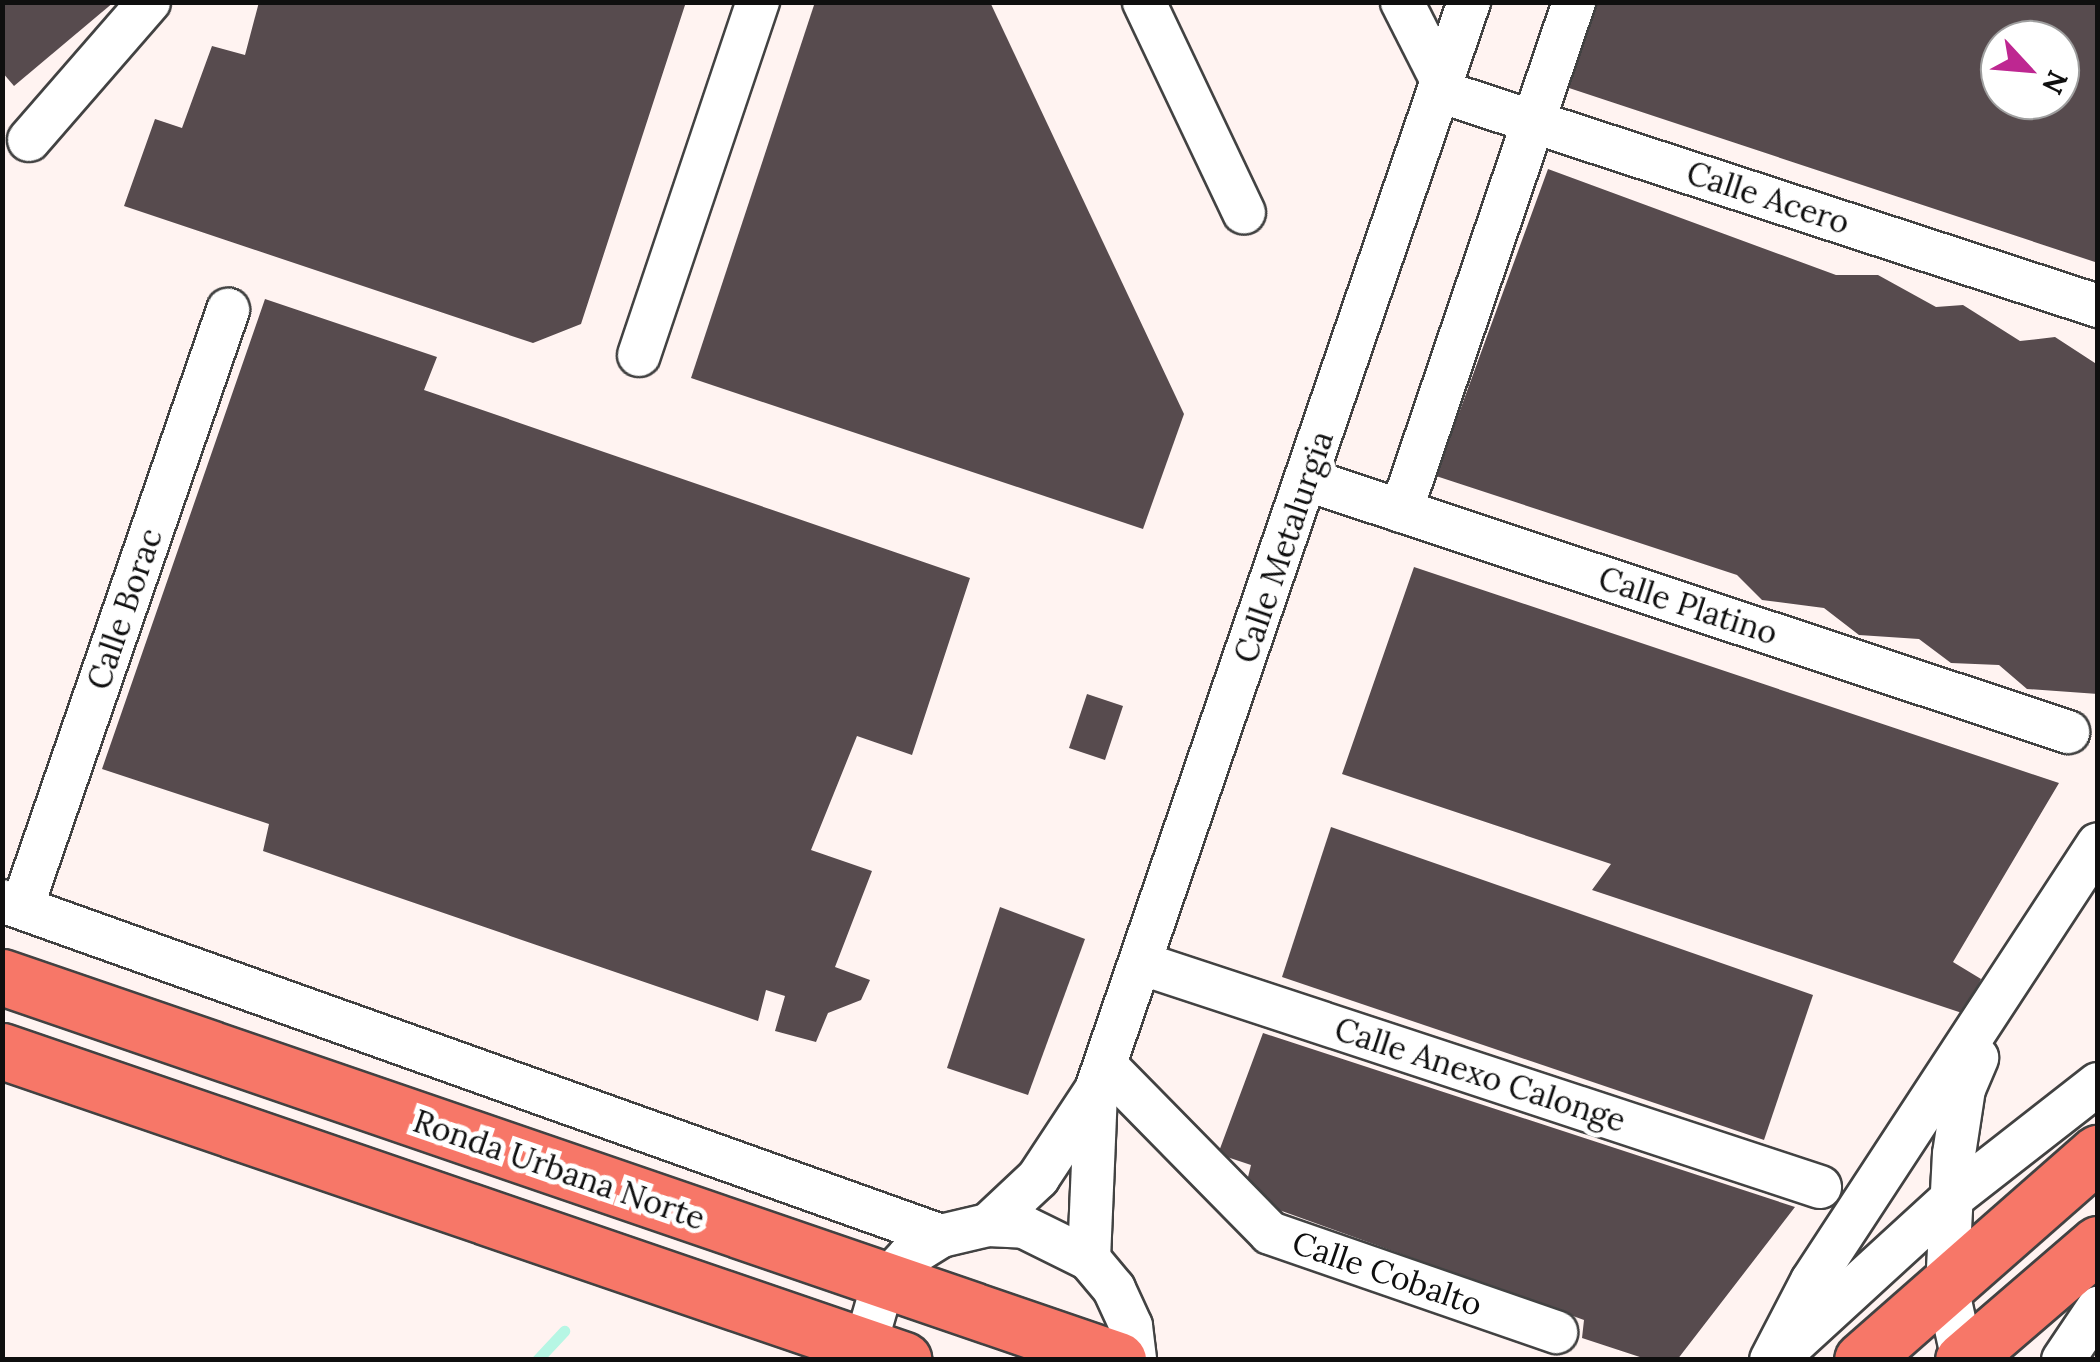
<!DOCTYPE html>
<style>
body{margin:0}
#map{position:relative;width:2100px;height:1362px;overflow:hidden;background:#fff3f1;font-family:Lora,serif}
div>[style]{position:absolute}
.stream>*{height:11px;margin:-5.5px;padding:0 5.5px;transform-origin:5.5px;border-radius:5.5px;background:#b6f6e4}
.building>*{inset:0;background:#574b4e}
.roads{filter:drop-shadow(2px 0 #424242) drop-shadow(-2px 0 #424242) drop-shadow(0 2px #424242) drop-shadow(0 -2px #424242)}
.minor>*{height:42px;margin:-21px;padding:0 21px;transform-origin:21px;border-radius:21px;background:#fff}
.major>*{height:55px;margin:-27.5px;padding:0 27.5px;transform-origin:27.5px;border-radius:27.5px;background:#f77768}
span{translate:-50% -50%;white-space:nowrap;text-align:center;line-height:1.15;-webkit-text-stroke:10px #fff;paint-order:stroke}
.street-label{font-size:32px;color:#0f0f0f}
.frame{position:absolute;inset:0;border:5px solid #0f0f0f;pointer-events:none}
.north{position:absolute;left:1980px;top:20px;width:100px;height:100px;box-sizing:border-box;background:#fff;border:2px solid #9f9f9f;border-radius:50%;rotate:116deg;font-size:28px;font-weight:700;line-height:40px;text-align:center;color:#0f0f0f}
.north::after{content:'';display:block;margin:auto;width:35px;height:45px;background:#be2791;clip-path:polygon(50% 0,100% 100%,50% 72%,0 100%)}
</style>
<div id="map">
<div class="stream">
<i style="left:537px;top:1360px;width:40px;rotate:-47deg"></i>
</div>
<div class="building">
<i style="clip-path:polygon(2px 2px,114px 2px,14px 86px,2px 72px)"></i>
<i style="clip-path:polygon(259px 2px,686px 2px,581px 324px,533px 343px,124px 206px,155px 119px,182px 128px,212px 46px,245px 55px)"></i>
<i style="clip-path:polygon(815px 2px,990px 2px,1184px 414px,1143px 529px,691px 378px)"></i>
<i style="clip-path:polygon(evenodd,1598px 2px,2098px 2px,2098px 263px,1569px 88px,1598px 2px,2000px 40px,2060px 40px,2060px 100px,2000px 100px,2000px 40px)"></i>
<i style="clip-path:polygon(1548px 169px,1836px 275px,1878px 275px,1936px 307px,1963px 305px,2020px 341px,2055px 337px,2098px 365px,2098px 694px,2027px 689px,1999px 665px,1951px 663px,1919px 639px,1859px 635px,1824px 608px,1762px 600px,1737px 575px,1436px 476px)"></i>
<i style="clip-path:polygon(265px 299px,437px 357px,424px 390px,970px 578px,912px 755px,857px 736px,811px 850px,872px 871px,835px 967px,870px 980px,861px 1000px,828px 1013px,816px 1042px,775px 1031px,785px 996px,766px 990px,758px 1021px,263px 851px,269px 824px,102px 769px)"></i>
<i style="clip-path:polygon(1414px 567px,2059px 783px,1953px 962px,1981px 979px,1965px 1014px,1592px 890px,1611px 864px,1342px 774px)"></i>
<i style="clip-path:polygon(1087px 694px,1123px 706px,1105px 760px,1069px 748px)"></i>
<i style="clip-path:polygon(1331px 827px,1813px 995px,1764px 1140px,1282px 977px)"></i>
<i style="clip-path:polygon(1000px 907px,1085px 939px,1028px 1095px,947px 1068px)"></i>
<i style="clip-path:polygon(1263px 1033px,1795px 1207px,1677px 1360px,1649px 1360px,1582px 1338px,1584px 1320px,1243px 1197px,1251px 1165px,1218px 1154px)"></i>
</div>
<div class="roads">
<div class="minor">
<i style="left:1144px;top:2px;width:233px;rotate:64.6deg"></i>
<i style="left:1402px;top:2px;width:89px;rotate:63.1deg"></i>
<i style="left:1439px;top:91px;width:693px;rotate:18.07deg"></i>
<i style="left:29px;top:140px;width:183px;rotate:-49deg"></i>
<i style="left:639px;top:355px;width:373px;rotate:-71.4deg"></i>
<i style="left:1308px;top:480px;width:801px;rotate:18.34deg"></i>
<i style="left:1401px;top:511px;width:538px;rotate:-71.23deg"></i>
<i style="left:2px;top:901px;width:997px;rotate:19.63deg"></i>
<i style="left:22px;top:907px;width:632px;rotate:-70.96deg"></i>
<i style="left:1140px;top:963px;width:716px;rotate:18.23deg"></i>
<i style="left:1105px;top:1065px;width:235px;rotate:45.5deg"></i>
<i style="left:1270px;top:1233px;width:303px;rotate:19.1deg"></i>
<i style="left:988px;top:1225px;width:69px;rotate:-43.2deg"></i>
<i style="left:1038px;top:1178px;width:105px;rotate:-56.6deg"></i>
<i style="left:1096px;top:1090px;width:1150px;rotate:-71.08deg"></i>
<i style="left:1089px;top:1259px;width:168px;rotate:-87.6deg"></i>
<i style="left:1794px;top:1343px;width:214px;rotate:-42.5deg"></i>
<i style="left:1952px;top:1198px;width:185px;rotate:-38deg"></i>
<i style="left:861px;top:1360px;width:79px;rotate:-73.9deg"></i>
<i style="left:883px;top:1284px;width:38px;rotate:-47deg"></i>
<i style="left:909px;top:1256px;width:38px;rotate:-32deg"></i>
<i style="left:941px;top:1236px;width:48px;rotate:-13.2deg"></i>
<i style="left:988px;top:1225px;width:36px;rotate:3deg"></i>
<i style="left:1024px;top:1227px;width:72px;rotate:26.2deg"></i>
<i style="left:1089px;top:1259px;width:39px;rotate:50deg"></i>
<i style="left:1114px;top:1289px;width:41px;rotate:65.3deg"></i>
<i style="left:1131px;top:1326px;width:34px;rotate:83deg"></i>
<i style="left:1771px;top:1360px;width:89px;rotate:-62.6deg"></i>
<i style="left:1812px;top:1281px;width:522px;rotate:-56.8deg"></i>
<i style="left:1963px;top:1360px;width:75px;rotate:-102.4deg"></i>
<i style="left:1947px;top:1287px;width:133px;rotate:-87deg"></i>
<i style="left:1954px;top:1154px;width:66px;rotate:-81.3deg"></i>
<i style="left:1964px;top:1089px;width:34px;rotate:-67deg"></i>
<i style="left:2063px;top:1360px;width:63px;rotate:-56.1deg"></i>
</div>
<div class="major">
<i style="left:2px;top:977px;width:1180px;rotate:18.94deg"></i>
<i style="left:2px;top:1051px;width:953px;rotate:18.91deg"></i>
<i style="left:1862px;top:1360px;width:314px;rotate:-41.3deg"></i>
<i style="left:1963px;top:1360px;width:178px;rotate:-40.7deg"></i>
</div>
</div>
<div class="street-label">
<span style="left:1768px;top:198px;rotate:18deg">Calle Acero</span>
<span style="left:1284px;top:547px;rotate:-71deg">Calle Metalurgia</span>
<span style="left:1688px;top:606px;rotate:18deg">Calle Platino</span>
<span style="left:125px;top:609px;rotate:-71deg">Calle Borac</span>
<span style="left:1480px;top:1075px;rotate:18deg">Calle Anexo Calonge</span>
<span style="left:559px;top:1170px;rotate:19deg">Ronda Urbana Norte</span>
<span style="left:1387px;top:1274px;rotate:19deg">Calle Cobalto</span>
</div>
<div class="frame"></div>
<div class="north">N</div>
</div>
